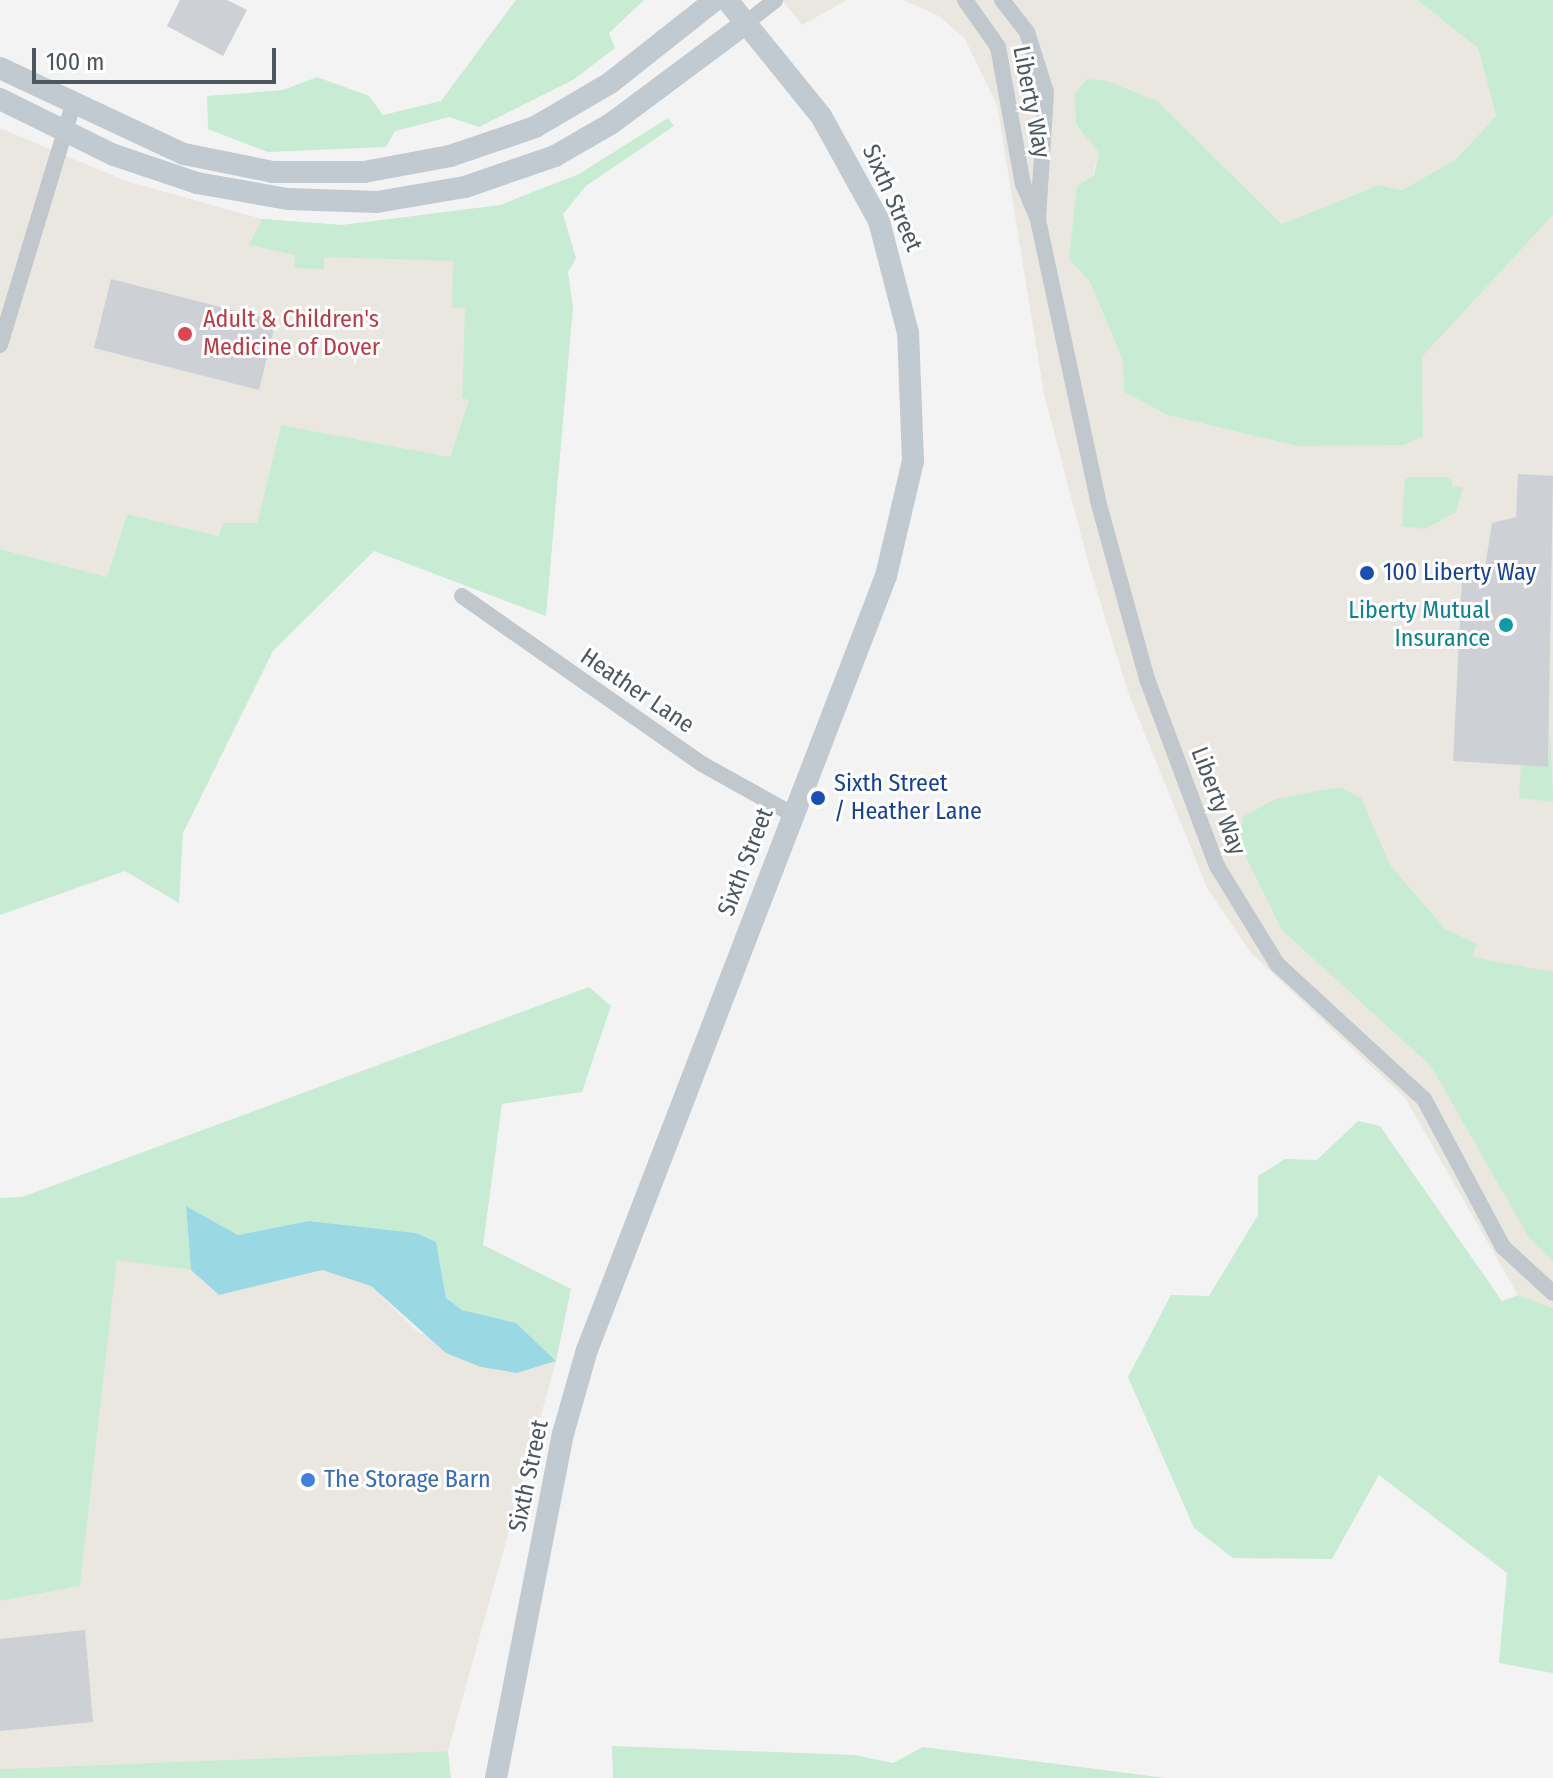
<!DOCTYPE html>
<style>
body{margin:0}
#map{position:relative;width:1553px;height:1778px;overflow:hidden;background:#f4f3f3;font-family:"Fira Sans Condensed",sans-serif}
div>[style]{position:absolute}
.commercial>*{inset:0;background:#eae7e1}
.green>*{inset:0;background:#c8ebd3}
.water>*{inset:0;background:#9ad8e3}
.building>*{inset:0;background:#cdd0d4}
.minor>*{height:16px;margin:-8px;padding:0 8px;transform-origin:8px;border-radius:8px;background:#c0c7cd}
.secondary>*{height:22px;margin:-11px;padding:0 11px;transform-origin:11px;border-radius:11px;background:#c1cad1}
.dots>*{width:22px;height:22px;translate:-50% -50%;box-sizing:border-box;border:4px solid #fff;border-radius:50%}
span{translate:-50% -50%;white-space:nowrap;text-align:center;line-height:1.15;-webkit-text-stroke:6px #fff;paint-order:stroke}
.street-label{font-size:24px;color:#4c575e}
.health-label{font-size:24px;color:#be3a42}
.left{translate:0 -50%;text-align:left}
.transit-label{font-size:24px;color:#164399}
.culture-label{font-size:24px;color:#0d838f}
.right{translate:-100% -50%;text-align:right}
.shop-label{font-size:24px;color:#366cbe}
.scale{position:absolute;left:32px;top:48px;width:244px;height:36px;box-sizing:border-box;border:4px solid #4c575e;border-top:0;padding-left:10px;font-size:24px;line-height:28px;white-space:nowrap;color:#4c575e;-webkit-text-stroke:6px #fff;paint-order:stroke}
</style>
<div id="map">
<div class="commercial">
<i style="clip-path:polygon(782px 0,847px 0,802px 25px)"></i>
<i style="clip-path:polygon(903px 0,1417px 0,1478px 48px,1496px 116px,1455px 160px,1402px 190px,1378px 185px,1282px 224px,1203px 146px,1076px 123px,1099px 153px,1069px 259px,1090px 282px,1123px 361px,1124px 392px,1167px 415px,1297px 446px,1423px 436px,1422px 357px,1553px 215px,1553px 1308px,1518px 1295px,1405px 1098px,1251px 953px,1207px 888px,1128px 692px,1089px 565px,1044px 394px,997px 105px,965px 39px,939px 16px)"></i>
<i style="clip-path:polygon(0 128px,126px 181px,262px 219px,342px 225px,463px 212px,494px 327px,450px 457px,281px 425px,257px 523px,219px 536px,127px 514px,107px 577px,0 549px)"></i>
<i style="clip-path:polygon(117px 1259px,191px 1270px,219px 1295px,322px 1270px,371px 1286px,418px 1332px,517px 1373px,556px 1361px,448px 1751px,0 1769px,0 1601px,80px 1586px)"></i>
</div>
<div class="green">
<i style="clip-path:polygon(516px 0,644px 0,609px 33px,615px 48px,573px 80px,479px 127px,449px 117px,395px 131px,386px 147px,268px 152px,208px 129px,207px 96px,283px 90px,317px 77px,369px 96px,383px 115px,441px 101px)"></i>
<i style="clip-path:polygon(1417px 0,1553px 0,1553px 215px,1422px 357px,1423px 436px,1404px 445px,1297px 446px,1167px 415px,1124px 392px,1123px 361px,1090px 282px,1069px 259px,1077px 186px,1094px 175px,1099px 153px,1076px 124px,1075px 94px,1087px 79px,1107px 81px,1157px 101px,1282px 224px,1378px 185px,1402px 190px,1455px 160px,1496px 116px,1478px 48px)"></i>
<i style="clip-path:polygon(668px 118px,674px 126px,586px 186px,563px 214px,576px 258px,568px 272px,573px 307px,546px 616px,374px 551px,273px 651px,183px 833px,179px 903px,125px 871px,0 915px,0 549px,107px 577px,127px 514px,219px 536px,223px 523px,257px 523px,281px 425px,450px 457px,469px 400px,462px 398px,465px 308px,452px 308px,453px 261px,324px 257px,324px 269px,294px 268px,295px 255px,249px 245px,262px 219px,342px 225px,500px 205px,579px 174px)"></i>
<i style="clip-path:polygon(1405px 477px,1451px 477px,1453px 486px,1463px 487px,1456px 512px,1425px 529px,1402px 526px)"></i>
<i style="clip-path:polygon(1550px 728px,1553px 802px,1519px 798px,1521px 765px,1548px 767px)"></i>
<i style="clip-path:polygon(1340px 787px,1361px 798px,1390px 865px,1445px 929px,1477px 944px,1472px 957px,1553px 972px,1553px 1261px,1528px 1236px,1431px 1066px,1282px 930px,1239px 843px,1243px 817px,1275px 799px)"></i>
<i style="clip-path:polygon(589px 987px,611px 1006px,582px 1092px,502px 1104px,483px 1245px,571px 1289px,556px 1361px,516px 1323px,461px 1310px,446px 1298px,436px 1243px,416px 1233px,309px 1221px,238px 1235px,186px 1206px,191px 1270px,117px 1260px,80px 1586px,0 1601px,0 1198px,22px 1197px)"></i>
<i style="clip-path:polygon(1358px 1121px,1380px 1126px,1502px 1301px,1518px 1295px,1553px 1308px,1553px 1673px,1499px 1663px,1507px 1573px,1379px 1475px,1332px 1559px,1233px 1558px,1194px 1528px,1128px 1377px,1171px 1295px,1209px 1296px,1258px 1215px,1258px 1176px,1285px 1159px,1317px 1160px)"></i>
<i style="clip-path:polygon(612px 1746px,855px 1755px,893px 1763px,923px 1747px,1166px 1778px,613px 1778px)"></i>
<i style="clip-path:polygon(448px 1751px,451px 1778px,0 1778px,0 1769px)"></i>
</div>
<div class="water">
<i style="clip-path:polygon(186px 1206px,238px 1235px,309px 1221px,416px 1233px,436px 1242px,446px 1298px,462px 1310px,516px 1323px,556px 1361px,517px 1373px,481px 1367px,446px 1353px,371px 1286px,322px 1270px,219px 1295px,191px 1270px)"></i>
</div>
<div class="building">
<i style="clip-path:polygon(180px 0,227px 0,247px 10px,223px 56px,167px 26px)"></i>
<i style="clip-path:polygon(111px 279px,276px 321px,259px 390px,94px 348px)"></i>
<i style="clip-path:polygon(1518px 474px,1553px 476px,1548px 767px,1453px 761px,1462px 579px,1483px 580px,1492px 523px,1516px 517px)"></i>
<i style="clip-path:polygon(85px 1630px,93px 1722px,0 1731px,0 1639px)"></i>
</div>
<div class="minor">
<i style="left:965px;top:0;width:57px;rotate:54.9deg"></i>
<i style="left:998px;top:47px;width:139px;rotate:79.7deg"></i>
<i style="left:1023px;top:184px;width:39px;rotate:67deg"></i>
<i style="left:1038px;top:220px;width:287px;rotate:77.9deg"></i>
<i style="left:1098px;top:501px;width:185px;rotate:74.6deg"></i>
<i style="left:1147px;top:679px;width:200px;rotate:69.5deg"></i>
<i style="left:1217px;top:866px;width:115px;rotate:58.5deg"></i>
<i style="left:1277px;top:964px;width:200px;rotate:42.6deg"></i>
<i style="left:1424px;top:1099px;width:168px;rotate:61.9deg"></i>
<i style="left:1503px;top:1247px;width:68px;rotate:42.6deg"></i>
<i style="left:1002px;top:0;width:41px;rotate:52deg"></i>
<i style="left:1027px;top:32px;width:63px;rotate:72.4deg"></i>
<i style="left:1046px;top:92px;width:126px;rotate:93.6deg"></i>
<i style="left:746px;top:23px;width:37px;rotate:-38deg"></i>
<i style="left:0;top:345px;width:251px;rotate:-73.1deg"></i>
<i style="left:462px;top:596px;width:293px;rotate:35deg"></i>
<i style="left:702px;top:764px;width:103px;rotate:29.1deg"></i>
</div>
<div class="secondary">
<i style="left:0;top:68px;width:203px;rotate:25.1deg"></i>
<i style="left:184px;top:154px;width:91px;rotate:11.4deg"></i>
<i style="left:273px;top:172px;width:91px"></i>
<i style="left:364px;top:172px;width:87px;rotate:-10.5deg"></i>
<i style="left:450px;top:156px;width:90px;rotate:-18.8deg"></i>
<i style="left:535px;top:127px;width:87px;rotate:-30.4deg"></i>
<i style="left:610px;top:83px;width:134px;rotate:-38.3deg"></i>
<i style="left:0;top:99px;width:127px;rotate:26.2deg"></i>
<i style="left:114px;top:155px;width:88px;rotate:18.6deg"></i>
<i style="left:197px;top:183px;width:92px;rotate:10deg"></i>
<i style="left:288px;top:199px;width:89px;rotate:1.9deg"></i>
<i style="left:377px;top:202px;width:89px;rotate:-9.7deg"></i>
<i style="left:465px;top:187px;width:95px;rotate:-19deg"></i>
<i style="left:555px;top:156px;width:66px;rotate:-30.1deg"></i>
<i style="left:612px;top:123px;width:167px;rotate:-36.7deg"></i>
<i style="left:496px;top:1778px;width:350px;rotate:-79deg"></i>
<i style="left:563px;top:1434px;width:87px;rotate:-74.1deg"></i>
<i style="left:587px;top:1350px;width:830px;rotate:-68.88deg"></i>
<i style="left:886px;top:576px;width:118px;rotate:-76.8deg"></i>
<i style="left:913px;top:461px;width:128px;rotate:-92.2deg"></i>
<i style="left:908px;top:333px;width:116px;rotate:-104.5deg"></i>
<i style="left:879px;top:221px;width:120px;rotate:-118.9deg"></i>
<i style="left:821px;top:116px;width:149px;rotate:-129deg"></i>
</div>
<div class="dots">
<i style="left:185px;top:334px;background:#e0444e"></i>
<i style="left:1367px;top:573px;background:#1a4fb4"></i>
<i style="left:1506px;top:625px;background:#0f9aa8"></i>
<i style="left:818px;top:798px;background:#1a4fb4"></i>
<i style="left:308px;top:1480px;background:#3f7fe0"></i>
</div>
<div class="street-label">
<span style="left:1031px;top:102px;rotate:79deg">Liberty Way</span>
<span style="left:892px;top:198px;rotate:66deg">Sixth Street</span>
<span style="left:637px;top:691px;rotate:34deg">Heather Lane</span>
<span style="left:1218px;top:801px;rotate:69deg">Liberty Way</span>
<span style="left:746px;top:862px;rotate:-69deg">Sixth Street</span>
<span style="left:529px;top:1476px;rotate:-78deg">Sixth Street</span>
</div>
<div class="health-label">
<span class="left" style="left:203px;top:334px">Adult &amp; Children's<br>Medicine of Dover</span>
</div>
<div class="transit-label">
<span class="left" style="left:1383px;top:573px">100 Liberty Way</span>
<span class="left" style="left:834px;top:798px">Sixth Street<br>/ Heather Lane</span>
</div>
<div class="culture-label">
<span class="right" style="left:1490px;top:625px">Liberty Mutual<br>Insurance</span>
</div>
<div class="shop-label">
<span class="left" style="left:324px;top:1480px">The Storage Barn</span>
</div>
<div class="scale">100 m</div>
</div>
